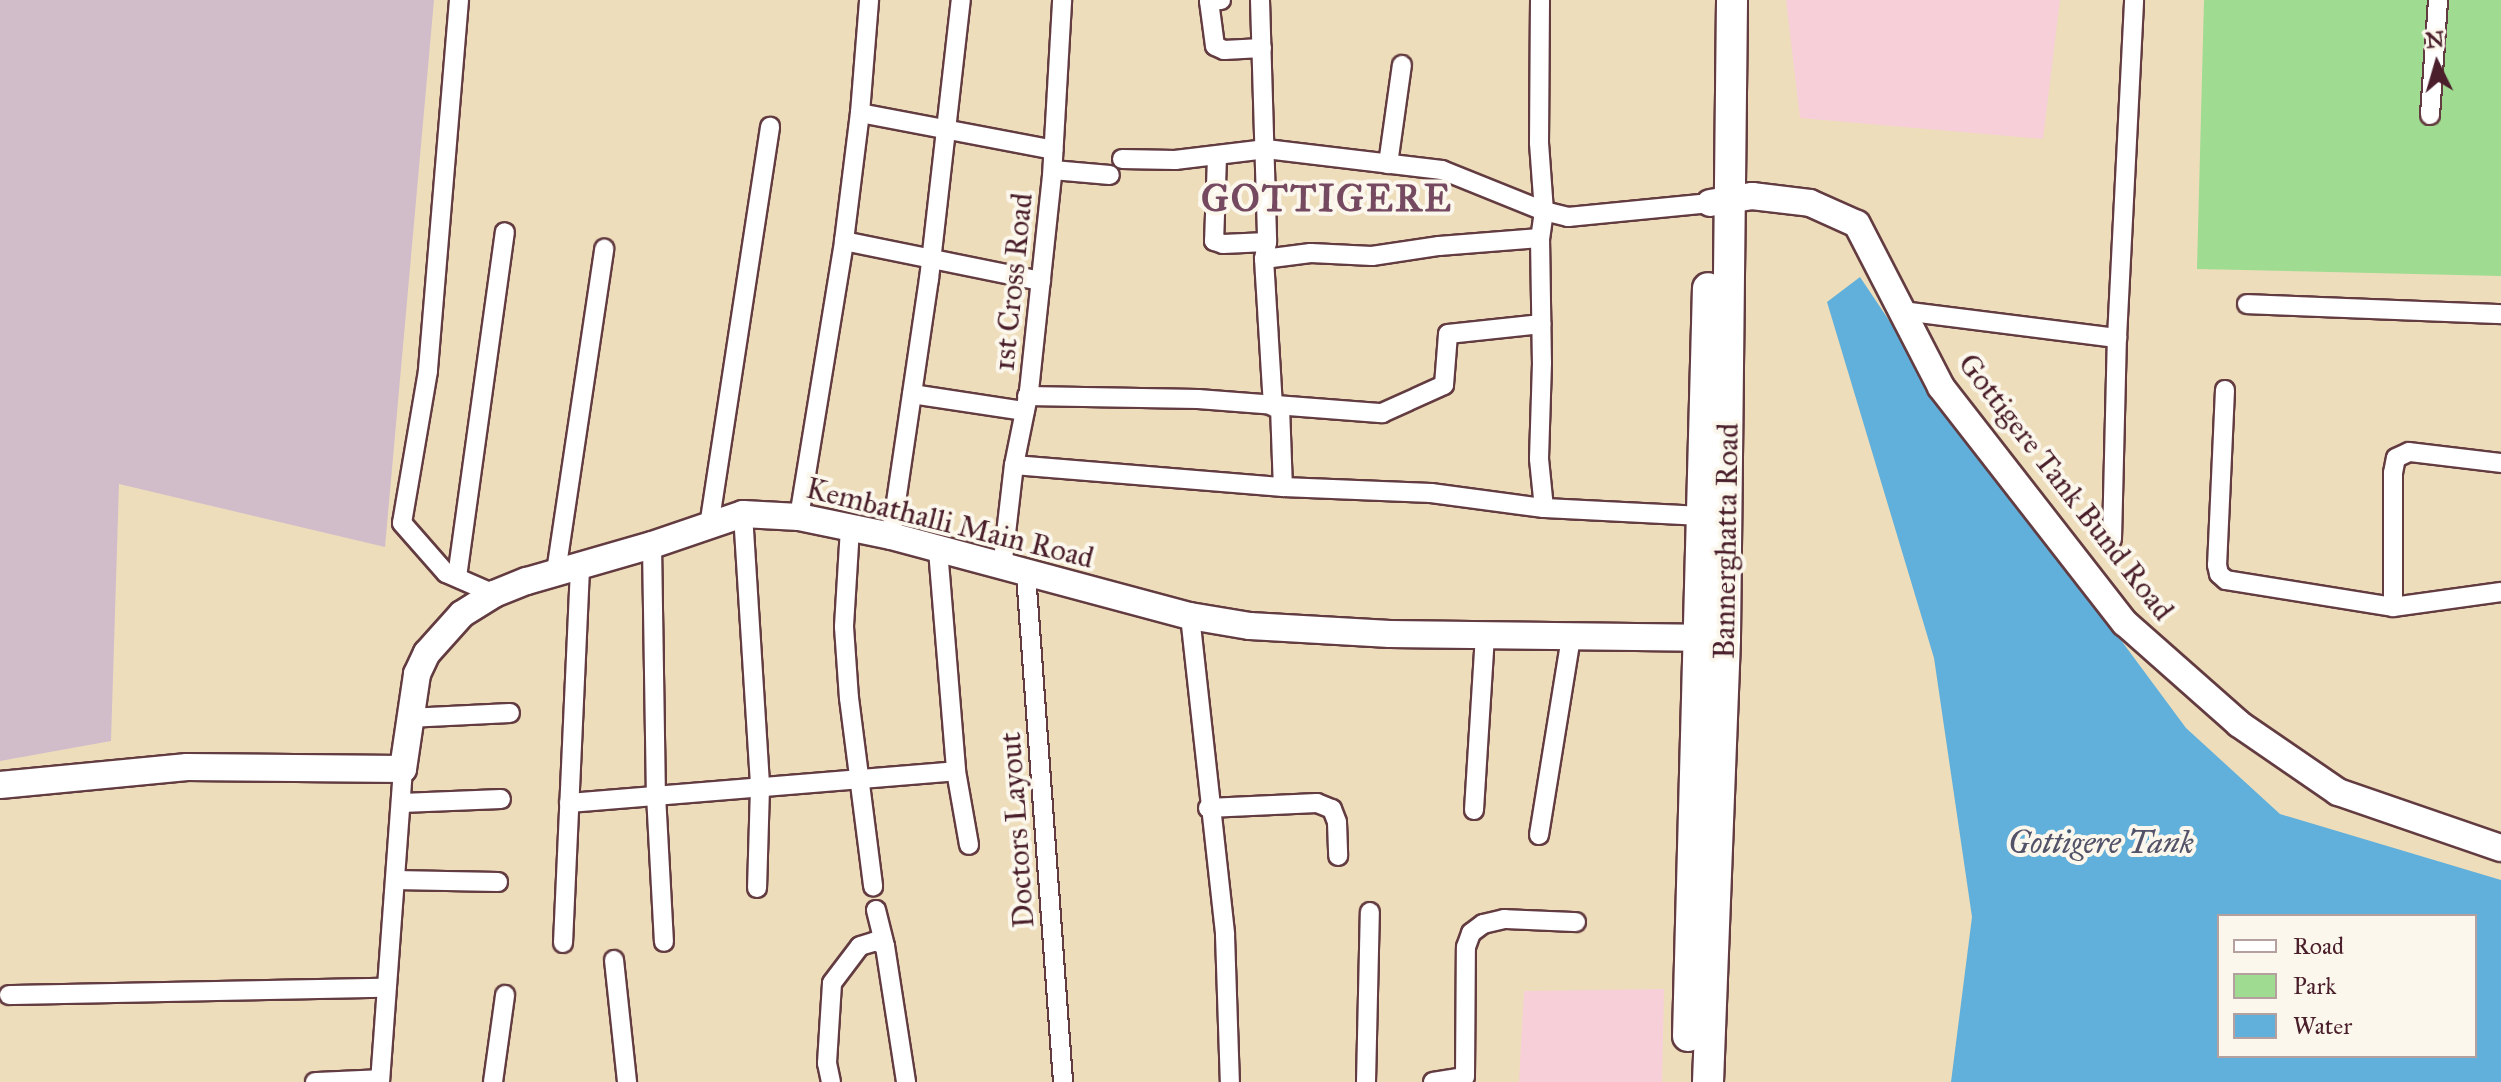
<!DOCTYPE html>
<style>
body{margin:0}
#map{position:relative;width:2501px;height:1082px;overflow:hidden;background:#edb;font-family:"IM FELL Great Primer",serif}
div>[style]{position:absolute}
.built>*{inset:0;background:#f6cfd8}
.industrial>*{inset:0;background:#d1bdca}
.green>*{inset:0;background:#9fdc91}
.water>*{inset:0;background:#60b0db}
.roads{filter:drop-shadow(2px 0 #633c41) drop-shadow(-2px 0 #633c41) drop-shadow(0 2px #633c41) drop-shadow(0 -2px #633c41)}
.street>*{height:18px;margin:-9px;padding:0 9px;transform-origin:9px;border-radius:9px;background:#fff}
.secondary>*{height:26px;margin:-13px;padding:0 13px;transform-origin:13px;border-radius:13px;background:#fff}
.primary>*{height:30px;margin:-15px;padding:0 15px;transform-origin:15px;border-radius:15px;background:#fff}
span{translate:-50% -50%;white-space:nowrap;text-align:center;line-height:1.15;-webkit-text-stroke:8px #fbf7ec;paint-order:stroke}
.street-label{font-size:30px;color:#4a1f2b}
.water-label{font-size:32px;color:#525269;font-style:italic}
.district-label{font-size:38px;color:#754a60;font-weight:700;letter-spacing:2px}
.legend{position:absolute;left:2217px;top:914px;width:260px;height:144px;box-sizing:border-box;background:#fbf7ec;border:2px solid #b4a19f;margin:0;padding:10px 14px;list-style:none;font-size:24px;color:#4a1f2b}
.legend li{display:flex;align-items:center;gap:16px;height:40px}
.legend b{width:40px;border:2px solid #b4a19f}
.north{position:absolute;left:2397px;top:24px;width:80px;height:80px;-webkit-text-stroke:6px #fbf7ec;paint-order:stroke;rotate:355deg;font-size:22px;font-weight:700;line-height:32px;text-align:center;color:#4a1f2b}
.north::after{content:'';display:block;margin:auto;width:28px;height:36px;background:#4a1f2b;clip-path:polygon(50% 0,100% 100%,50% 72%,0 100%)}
</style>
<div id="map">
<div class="built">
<i style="clip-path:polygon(1786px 0,2060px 0,2043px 139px,1800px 118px)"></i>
<i style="clip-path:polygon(1664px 989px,1662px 1082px,1519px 1082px,1524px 991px)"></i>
</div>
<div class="industrial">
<i style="clip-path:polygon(0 0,434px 0,385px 547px,119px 484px,111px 741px,0 761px)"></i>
</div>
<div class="green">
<i style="clip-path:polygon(2204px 0,2501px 0,2501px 276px,2197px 269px)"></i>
</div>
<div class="water">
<i style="clip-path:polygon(evenodd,1860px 277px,1935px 389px,2186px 728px,2280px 814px,2501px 880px,2501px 1082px,1951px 1082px,1972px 917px,1934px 658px,1827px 302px,1860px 277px,2219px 916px,2475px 916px,2475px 1056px,2219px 1056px,2219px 916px)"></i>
</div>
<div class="roads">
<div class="street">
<i style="left:459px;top:0;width:372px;rotate:94.8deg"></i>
<i style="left:428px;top:371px;width:154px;rotate:99.7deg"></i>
<i style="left:402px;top:523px;width:67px;rotate:48.7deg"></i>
<i style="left:446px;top:573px;width:52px;rotate:23.6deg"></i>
<i style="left:1221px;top:0;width:12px;rotate:175deg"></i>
<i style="left:1209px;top:1px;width:45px;rotate:82.4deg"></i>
<i style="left:1215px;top:46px;width:10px;rotate:24deg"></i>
<i style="left:1224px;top:50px;width:38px;rotate:-3deg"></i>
<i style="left:1260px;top:0;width:242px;rotate:88.3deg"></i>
<i style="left:1267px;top:242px;width:17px;rotate:100deg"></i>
<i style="left:1264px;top:259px;width:47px;rotate:-7.3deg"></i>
<i style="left:1311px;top:253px;width:61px;rotate:2.8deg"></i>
<i style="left:1372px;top:256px;width:68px;rotate:-8.5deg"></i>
<i style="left:1439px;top:246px;width:101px;rotate:-4.5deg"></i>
<i style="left:1540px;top:0;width:143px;rotate:90.4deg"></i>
<i style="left:1539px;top:143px;width:68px;rotate:85.8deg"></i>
<i style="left:1544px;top:211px;width:27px;rotate:98deg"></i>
<i style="left:1540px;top:238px;width:125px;rotate:89.1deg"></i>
<i style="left:1542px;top:363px;width:96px;rotate:91.8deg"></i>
<i style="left:1539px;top:459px;width:49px;rotate:84.2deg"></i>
<i style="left:860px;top:113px;width:197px;rotate:10.8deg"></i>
<i style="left:2430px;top:115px;width:115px;rotate:-86deg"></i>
<i style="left:1217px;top:157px;width:84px;rotate:92deg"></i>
<i style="left:1214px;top:241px;width:9px;rotate:18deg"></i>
<i style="left:1223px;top:244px;width:44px;rotate:-2.6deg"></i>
<i style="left:1122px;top:159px;width:53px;rotate:1.1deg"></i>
<i style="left:1175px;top:160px;width:92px;rotate:-6.9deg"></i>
<i style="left:1266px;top:149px;width:177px;rotate:6.8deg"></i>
<i style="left:1442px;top:170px;width:110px;rotate:21.9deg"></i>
<i style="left:1544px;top:211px;width:25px;rotate:14deg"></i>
<i style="left:1568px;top:217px;width:143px;rotate:-5.6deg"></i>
<i style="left:1388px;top:164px;width:100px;rotate:-82deg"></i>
<i style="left:1053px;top:170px;width:57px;rotate:5deg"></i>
<i style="left:844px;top:241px;width:201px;rotate:11.5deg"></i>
<i style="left:1264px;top:259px;width:148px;rotate:86.5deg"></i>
<i style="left:2247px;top:304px;width:254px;rotate:2.3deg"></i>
<i style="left:1903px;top:311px;width:216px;rotate:7.2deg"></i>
<i style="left:2225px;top:390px;width:175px;rotate:92.6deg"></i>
<i style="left:2217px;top:565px;width:9px;rotate:77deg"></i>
<i style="left:2219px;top:574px;width:9px;rotate:41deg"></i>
<i style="left:2226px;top:580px;width:169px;rotate:9.2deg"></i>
<i style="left:2393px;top:607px;width:134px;rotate:-90deg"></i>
<i style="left:2393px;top:473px;width:15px;rotate:-79deg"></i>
<i style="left:2396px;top:458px;width:14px;rotate:-25deg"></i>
<i style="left:2409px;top:452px;width:93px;rotate:6.8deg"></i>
<i style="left:912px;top:394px;width:114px;rotate:8.6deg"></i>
<i style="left:1027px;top:396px;width:171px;rotate:1deg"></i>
<i style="left:1198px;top:399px;width:185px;rotate:4.4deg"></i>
<i style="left:1382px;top:413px;width:68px;rotate:-24.3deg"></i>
<i style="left:1444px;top:385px;width:51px;rotate:-85.5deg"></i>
<i style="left:1448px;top:334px;width:94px;rotate:-6.1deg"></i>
<i style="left:1280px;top:407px;width:80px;rotate:87.9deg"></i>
<i style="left:1014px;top:465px;width:270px;rotate:4.7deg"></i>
<i style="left:1283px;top:487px;width:148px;rotate:2.3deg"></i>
<i style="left:1431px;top:493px;width:114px;rotate:7.6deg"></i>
<i style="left:1544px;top:508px;width:159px;rotate:2.9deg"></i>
<i style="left:743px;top:514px;width:275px;rotate:86.4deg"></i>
<i style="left:760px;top:788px;width:100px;rotate:91.7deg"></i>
<i style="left:799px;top:517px;width:280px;rotate:-80.7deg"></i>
<i style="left:844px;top:241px;width:129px;rotate:-82.9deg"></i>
<i style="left:860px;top:113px;width:113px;rotate:-85.4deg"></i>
<i style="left:709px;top:526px;width:404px;rotate:-81.3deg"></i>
<i style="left:850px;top:528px;width:99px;rotate:93.5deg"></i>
<i style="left:844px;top:627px;width:71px;rotate:86deg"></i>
<i style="left:849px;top:698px;width:190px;rotate:82.7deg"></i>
<i style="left:891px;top:536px;width:260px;rotate:-81.6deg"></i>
<i style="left:929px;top:279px;width:281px;rotate:-83.5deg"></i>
<i style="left:2112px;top:539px;width:201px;rotate:-88.6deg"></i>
<i style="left:2117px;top:338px;width:338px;rotate:-87.1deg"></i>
<i style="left:652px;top:545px;width:250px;rotate:89.1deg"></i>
<i style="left:656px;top:795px;width:147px;rotate:86.9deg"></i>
<i style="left:938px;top:550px;width:222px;rotate:85.3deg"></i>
<i style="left:956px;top:771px;width:75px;rotate:80deg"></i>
<i style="left:1002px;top:568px;width:104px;rotate:-83.4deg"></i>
<i style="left:1014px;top:465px;width:76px;rotate:-78.5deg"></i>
<i style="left:1029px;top:391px;width:216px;rotate:-83.9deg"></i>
<i style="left:1052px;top:176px;width:176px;rotate:-86.7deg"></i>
<i style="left:556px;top:572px;width:327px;rotate:-81.5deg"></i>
<i style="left:1026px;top:574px;width:509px;rotate:85.83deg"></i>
<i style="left:457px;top:577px;width:348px;rotate:-82.1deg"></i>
<i style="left:2393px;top:607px;width:109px;rotate:-7.9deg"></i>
<i style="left:1190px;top:616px;width:321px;rotate:83.7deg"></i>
<i style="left:1225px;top:935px;width:147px;rotate:88.1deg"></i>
<i style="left:408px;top:718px;width:102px;rotate:-2.8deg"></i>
<i style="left:402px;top:803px;width:99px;rotate:-2.3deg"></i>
<i style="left:569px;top:803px;width:388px;rotate:-4.7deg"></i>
<i style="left:1208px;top:808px;width:109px;rotate:-2.6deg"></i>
<i style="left:1317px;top:803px;width:16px;rotate:22deg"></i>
<i style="left:1332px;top:809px;width:14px;rotate:69deg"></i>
<i style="left:1337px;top:822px;width:34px;rotate:88deg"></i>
<i style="left:1474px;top:810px;width:174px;rotate:-86.4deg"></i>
<i style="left:1539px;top:835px;width:200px;rotate:-80.8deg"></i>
<i style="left:395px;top:880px;width:103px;rotate:1.1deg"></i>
<i style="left:876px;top:910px;width:37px;rotate:76deg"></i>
<i style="left:563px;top:943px;width:377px;rotate:-87.4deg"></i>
<i style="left:614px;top:960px;width:123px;rotate:83.9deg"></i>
<i style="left:9px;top:995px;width:377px;rotate:-1.1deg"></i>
<i style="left:315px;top:1082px;width:65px;rotate:-2.6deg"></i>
<i style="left:380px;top:1082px;width:314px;rotate:-85.8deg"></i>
<i style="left:493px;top:1082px;width:88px;rotate:-82.1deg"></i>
<i style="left:831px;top:1082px;width:19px;rotate:-102deg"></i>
<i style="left:827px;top:1063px;width:80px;rotate:-86.4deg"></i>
<i style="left:832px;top:983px;width:46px;rotate:-52.9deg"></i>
<i style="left:860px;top:946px;width:17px;rotate:-17deg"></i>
<i style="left:876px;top:941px;width:10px;rotate:29deg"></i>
<i style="left:885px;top:946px;width:138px;rotate:81.2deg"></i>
<i style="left:1366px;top:1082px;width:170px;rotate:-88.7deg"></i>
<i style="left:1433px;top:1082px;width:32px;rotate:-9deg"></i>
<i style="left:1465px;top:1077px;width:130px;rotate:-89.6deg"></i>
<i style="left:1466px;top:947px;width:15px;rotate:-70deg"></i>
<i style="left:1471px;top:933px;width:15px;rotate:-37deg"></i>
<i style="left:1483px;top:924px;width:22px;rotate:-13deg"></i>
<i style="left:1504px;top:919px;width:72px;rotate:2.4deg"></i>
</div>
<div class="secondary">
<i style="left:1710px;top:203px;width:43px;rotate:-9.5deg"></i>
<i style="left:1752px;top:196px;width:58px;rotate:6.9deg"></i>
<i style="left:1810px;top:203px;width:51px;rotate:24.1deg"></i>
<i style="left:1857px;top:224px;width:183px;rotate:62.7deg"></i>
<i style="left:1941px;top:387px;width:299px;rotate:52.1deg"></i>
<i style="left:2125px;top:623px;width:152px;rotate:41.5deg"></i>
<i style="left:2239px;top:724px;width:120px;rotate:34.5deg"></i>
<i style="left:2338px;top:792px;width:172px;rotate:19deg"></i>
<i style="left:0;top:785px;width:188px;rotate:-5.5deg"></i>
<i style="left:187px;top:767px;width:216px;rotate:0.5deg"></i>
<i style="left:403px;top:769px;width:96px;rotate:-81.6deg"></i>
<i style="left:417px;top:674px;width:23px;rotate:-65deg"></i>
<i style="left:427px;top:653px;width:52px;rotate:-48.1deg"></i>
<i style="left:462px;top:614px;width:38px;rotate:-32deg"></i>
<i style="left:494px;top:594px;width:35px;rotate:-22deg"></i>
<i style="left:527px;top:581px;width:130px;rotate:-16.1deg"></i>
<i style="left:652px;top:545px;width:96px;rotate:-18.8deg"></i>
<i style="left:743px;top:514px;width:56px;rotate:3.1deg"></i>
<i style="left:799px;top:517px;width:94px;rotate:11.7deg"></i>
<i style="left:891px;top:536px;width:310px;rotate:15deg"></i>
<i style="left:1190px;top:616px;width:61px;rotate:9.5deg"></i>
<i style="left:1250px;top:626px;width:140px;rotate:3.3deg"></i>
<i style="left:1390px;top:634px;width:327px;rotate:0.7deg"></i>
</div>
<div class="primary">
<i style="left:1688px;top:1036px;width:748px;rotate:-88.47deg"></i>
<i style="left:1708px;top:1082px;width:444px;rotate:-87.8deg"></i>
<i style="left:1725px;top:638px;width:638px;rotate:-89.37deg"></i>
</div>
</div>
<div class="street-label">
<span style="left:1013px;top:282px;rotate:-84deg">1st Cross Road</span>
<span style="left:2066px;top:487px;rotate:52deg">Gottigere Tank Bund Road</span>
<span style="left:950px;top:523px;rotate:14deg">Kembathalli Main Road</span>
<span style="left:1726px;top:541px;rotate:-89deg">Bannerghatta Road</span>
<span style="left:1017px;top:830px;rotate:-94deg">Doctors Layout</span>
</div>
<div class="water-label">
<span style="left:2101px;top:843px">Gottigere Tank</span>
</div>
<div class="district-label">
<span style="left:1327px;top:199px">GOTTIGERE</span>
</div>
<ul class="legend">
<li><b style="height:10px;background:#fff"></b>Road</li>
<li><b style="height:22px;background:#9fdc91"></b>Park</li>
<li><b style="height:22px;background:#60b0db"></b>Water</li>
</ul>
<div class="north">N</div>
</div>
